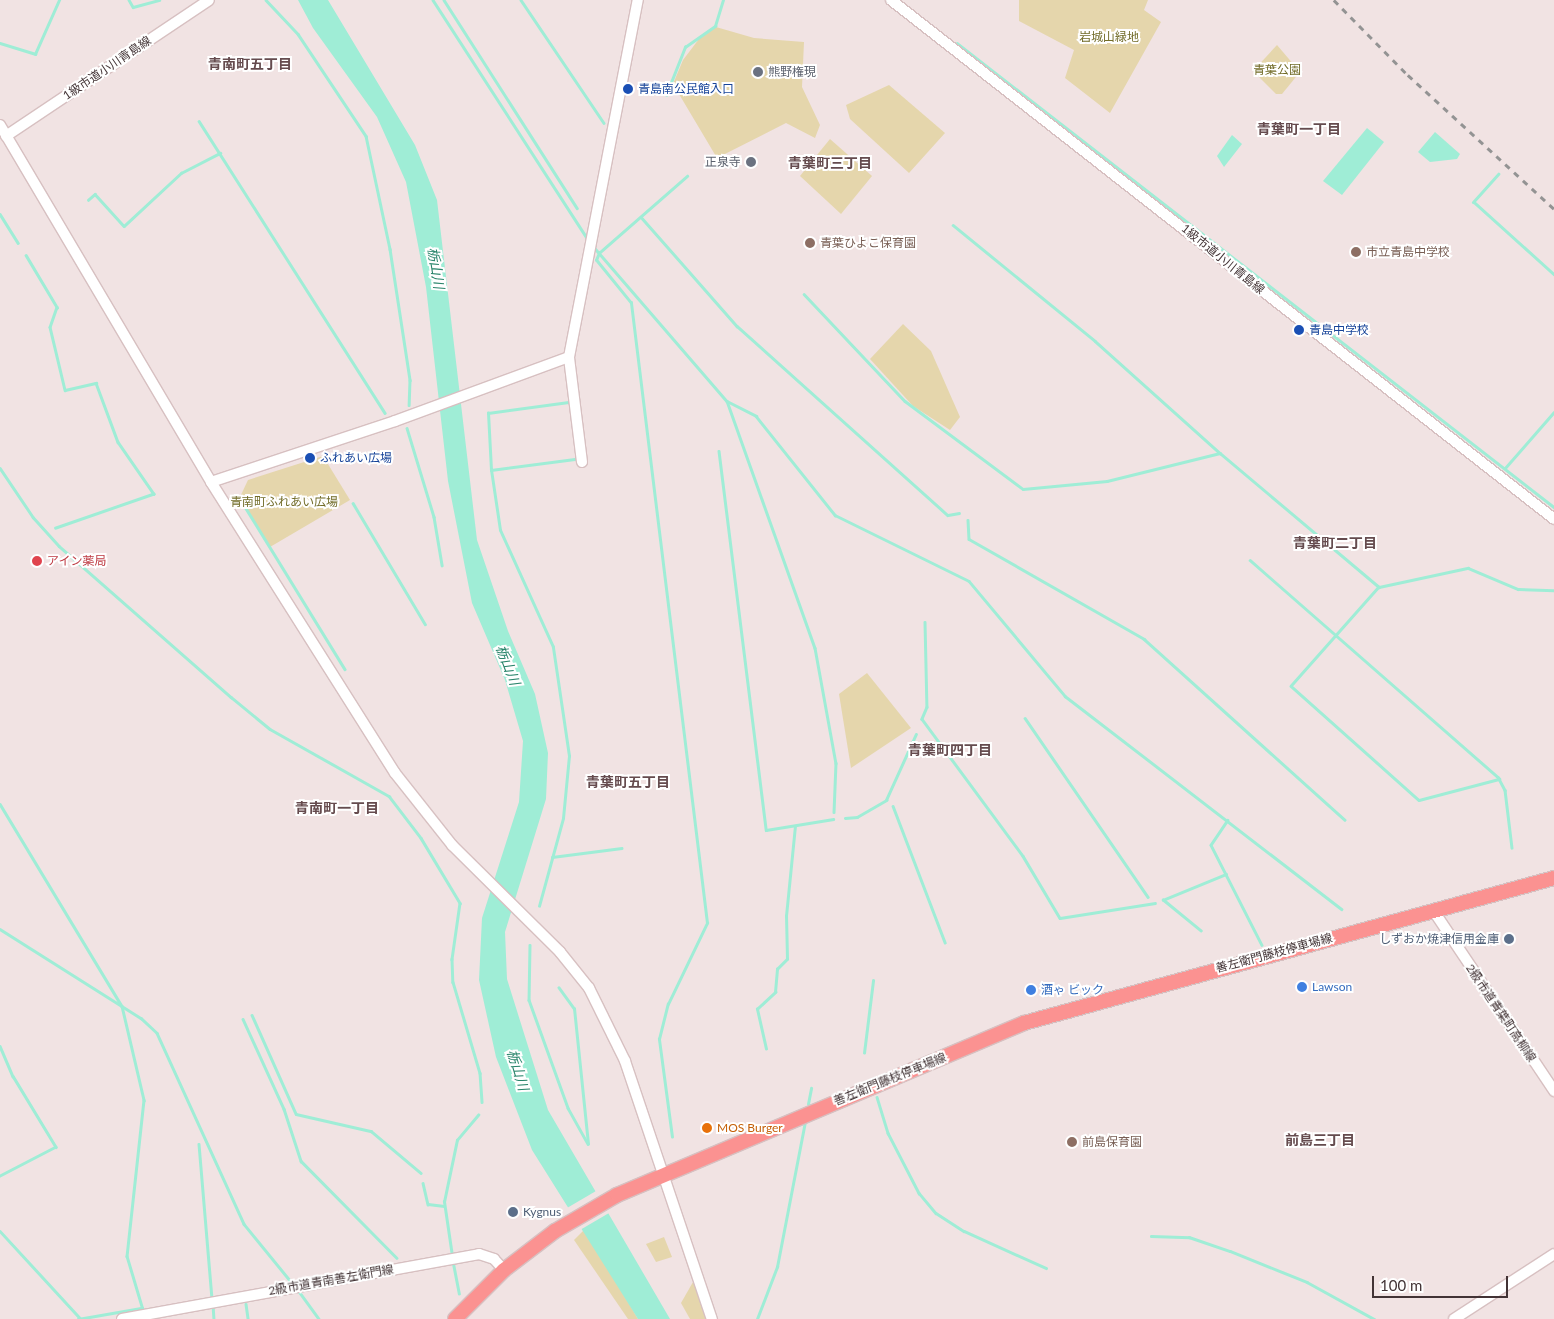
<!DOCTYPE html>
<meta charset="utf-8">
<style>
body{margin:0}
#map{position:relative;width:1554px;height:1319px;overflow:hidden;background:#f1e3e3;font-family:Lato,"Noto Sans JP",sans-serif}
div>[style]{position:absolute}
.green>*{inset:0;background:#e5d6ac}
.water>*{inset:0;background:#9fedd6}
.pier>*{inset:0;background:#f1e3e3}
.stream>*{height:2.5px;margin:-1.25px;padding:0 1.25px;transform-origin:1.25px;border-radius:1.25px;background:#9fedd6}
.roads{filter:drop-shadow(1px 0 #d7c0c1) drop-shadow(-1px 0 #d7c0c1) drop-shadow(0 1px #d7c0c1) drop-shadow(0 -1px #d7c0c1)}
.minor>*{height:10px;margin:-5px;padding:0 5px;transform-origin:5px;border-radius:5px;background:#fff}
.major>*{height:14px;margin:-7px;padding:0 7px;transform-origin:7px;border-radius:7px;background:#fb9291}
.rail>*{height:2.5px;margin-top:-1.25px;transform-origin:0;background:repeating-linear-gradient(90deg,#939393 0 6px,transparent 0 12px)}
.dots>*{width:14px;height:14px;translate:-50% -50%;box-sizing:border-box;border:2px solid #fff;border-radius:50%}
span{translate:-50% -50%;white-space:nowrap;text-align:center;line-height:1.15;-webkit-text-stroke:4px #fff;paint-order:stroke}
.park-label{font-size:12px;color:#726c29}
.street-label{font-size:12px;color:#423335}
.worship-label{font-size:12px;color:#5b616d}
.left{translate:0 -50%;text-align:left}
.right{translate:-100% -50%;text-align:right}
.transit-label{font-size:12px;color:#164399}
.education-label{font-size:12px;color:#785e54}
.health-label{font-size:12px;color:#be3a42}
.service-label{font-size:12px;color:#4e5e75}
.shop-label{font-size:12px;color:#366cbe}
.food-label{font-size:12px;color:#c56008}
.neighbourhood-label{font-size:14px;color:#654b4e;font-weight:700}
.water-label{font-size:14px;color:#28846a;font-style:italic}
.scale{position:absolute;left:1372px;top:1276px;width:136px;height:22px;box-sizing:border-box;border:2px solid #423335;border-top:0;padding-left:6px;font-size:15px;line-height:18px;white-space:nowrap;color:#423335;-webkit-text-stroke:4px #fff;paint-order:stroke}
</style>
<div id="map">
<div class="green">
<i style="clip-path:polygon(1019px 0,1148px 0,1144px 10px,1161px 22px,1110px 113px,1065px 78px,1074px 50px,1019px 21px)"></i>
<i style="clip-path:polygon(716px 27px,754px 38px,804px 42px,802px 87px,820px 125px,815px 138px,786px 123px,717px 158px,673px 84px,683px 60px,702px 35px)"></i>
<i style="clip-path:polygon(1277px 45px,1300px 72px,1282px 94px,1276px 94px,1253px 71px)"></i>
<i style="clip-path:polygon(889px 85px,945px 133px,909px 173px,850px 119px,846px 105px)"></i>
<i style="clip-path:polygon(830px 139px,872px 176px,841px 214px,800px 176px)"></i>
<i style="clip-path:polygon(903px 324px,931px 351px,960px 417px,950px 430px,913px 406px,870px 359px)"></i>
<i style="clip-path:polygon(323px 456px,350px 500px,270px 547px,240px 497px,248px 480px)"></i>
<i style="clip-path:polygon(867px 673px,911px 728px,851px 768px,839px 694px)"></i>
<i style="clip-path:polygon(584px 1230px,608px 1268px,638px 1319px,628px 1319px,574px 1240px)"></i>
<i style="clip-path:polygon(664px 1237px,672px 1257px,656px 1262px,646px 1244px)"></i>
<i style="clip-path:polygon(693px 1282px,707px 1319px,690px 1319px,681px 1303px)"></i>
</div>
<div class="water">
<i style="clip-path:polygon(298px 0,328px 0,415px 145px,437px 200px,477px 540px,508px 631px,535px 694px,548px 753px,546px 799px,505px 932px,507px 979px,548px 1110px,670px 1319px,638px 1319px,532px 1150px,496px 1057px,479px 980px,482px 918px,519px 802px,523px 741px,505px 680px,472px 603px,448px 481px,426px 287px,406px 182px,377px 117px,313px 28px)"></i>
<i style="clip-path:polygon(1367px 128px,1384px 142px,1342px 195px,1323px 181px)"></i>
<i style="clip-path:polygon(1435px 132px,1460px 154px,1457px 159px,1430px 162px,1418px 152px)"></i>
<i style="clip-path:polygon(1232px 135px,1242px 144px,1224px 167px,1217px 156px)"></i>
</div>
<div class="pier">
<i style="clip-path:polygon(596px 1191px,609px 1213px,580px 1230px,567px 1208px)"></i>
</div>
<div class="stream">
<i style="left:129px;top:0;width:8px;rotate:60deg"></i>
<i style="left:133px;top:7px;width:27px;rotate:-15deg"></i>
<i style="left:266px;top:0;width:47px;rotate:46.7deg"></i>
<i style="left:298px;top:34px;width:123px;rotate:56.3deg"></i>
<i style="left:366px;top:136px;width:116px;rotate:78deg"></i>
<i style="left:390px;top:249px;width:133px;rotate:81.3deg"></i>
<i style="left:410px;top:380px;width:25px;rotate:92deg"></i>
<i style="left:433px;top:0;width:286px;rotate:57.1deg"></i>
<i style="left:444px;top:0;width:247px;rotate:57.4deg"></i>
<i style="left:521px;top:0;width:148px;rotate:56deg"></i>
<i style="left:0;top:43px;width:37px;rotate:17deg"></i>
<i style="left:35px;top:54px;width:59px;rotate:-66deg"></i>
<i style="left:957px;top:43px;width:756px;rotate:37.86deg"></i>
<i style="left:666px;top:95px;width:52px;rotate:-68.4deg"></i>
<i style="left:685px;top:47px;width:37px;rotate:-35deg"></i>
<i style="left:715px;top:26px;width:27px;rotate:-73deg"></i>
<i style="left:199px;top:121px;width:346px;rotate:57.5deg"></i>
<i style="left:1499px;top:174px;width:38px;rotate:132deg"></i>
<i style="left:1474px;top:202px;width:108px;rotate:42deg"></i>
<i style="left:88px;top:200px;width:9px;rotate:-41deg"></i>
<i style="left:95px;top:194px;width:43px;rotate:47.8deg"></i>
<i style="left:124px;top:226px;width:78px;rotate:-42.9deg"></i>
<i style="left:181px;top:173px;width:44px;rotate:-27.1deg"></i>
<i style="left:0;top:214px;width:34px;rotate:58deg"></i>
<i style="left:642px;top:218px;width:144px;rotate:48.7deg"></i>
<i style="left:737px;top:326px;width:283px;rotate:41.9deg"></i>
<i style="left:948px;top:515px;width:11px;rotate:-10deg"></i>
<i style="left:953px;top:225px;width:183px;rotate:39.2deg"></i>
<i style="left:1095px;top:341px;width:168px;rotate:41.9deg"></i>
<i style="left:593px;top:246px;width:205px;rotate:49.2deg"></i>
<i style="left:727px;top:401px;width:262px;rotate:70.4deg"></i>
<i style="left:815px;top:648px;width:117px;rotate:79.7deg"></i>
<i style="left:836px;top:763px;width:49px;rotate:92.3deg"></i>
<i style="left:26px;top:255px;width:61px;rotate:59.2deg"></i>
<i style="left:57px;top:307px;width:21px;rotate:109deg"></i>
<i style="left:50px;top:327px;width:65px;rotate:76.6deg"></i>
<i style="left:65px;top:390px;width:32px;rotate:-13deg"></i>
<i style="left:96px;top:383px;width:63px;rotate:69.6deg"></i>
<i style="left:118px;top:442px;width:63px;rotate:55.3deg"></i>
<i style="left:154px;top:494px;width:104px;rotate:160.9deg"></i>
<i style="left:804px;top:294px;width:147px;rotate:46.7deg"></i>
<i style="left:905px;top:401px;width:147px;rotate:36.7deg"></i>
<i style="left:1023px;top:489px;width:84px;rotate:-5.4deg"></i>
<i style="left:1107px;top:481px;width:116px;rotate:-13.9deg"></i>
<i style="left:1220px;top:453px;width:208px;rotate:40.1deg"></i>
<i style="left:1379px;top:587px;width:91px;rotate:-12.1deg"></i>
<i style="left:1468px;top:568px;width:54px;rotate:22.8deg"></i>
<i style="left:1518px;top:589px;width:36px;rotate:2deg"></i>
<i style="left:727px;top:401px;width:33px;rotate:27deg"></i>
<i style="left:756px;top:416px;width:127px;rotate:51.4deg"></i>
<i style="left:835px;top:515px;width:149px;rotate:26.2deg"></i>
<i style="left:969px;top:581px;width:150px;rotate:50.1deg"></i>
<i style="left:1065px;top:696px;width:349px;rotate:37.6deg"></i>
<i style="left:407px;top:428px;width:93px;rotate:73.1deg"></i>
<i style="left:434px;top:517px;width:49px;rotate:80.5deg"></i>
<i style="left:719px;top:451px;width:382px;rotate:82.9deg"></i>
<i style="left:766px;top:830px;width:68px;rotate:-9.3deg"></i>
<i style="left:0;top:468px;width:59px;rotate:56deg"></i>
<i style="left:33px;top:517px;width:39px;rotate:48deg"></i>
<i style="left:59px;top:546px;width:229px;rotate:41.3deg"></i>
<i style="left:231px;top:697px;width:50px;rotate:39.4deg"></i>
<i style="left:270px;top:729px;width:137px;rotate:29.4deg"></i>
<i style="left:389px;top:796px;width:53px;rotate:52.7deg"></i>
<i style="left:421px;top:838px;width:76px;rotate:59deg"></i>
<i style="left:460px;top:903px;width:57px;rotate:98.1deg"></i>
<i style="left:452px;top:959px;width:23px;rotate:88deg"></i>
<i style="left:453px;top:982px;width:95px;rotate:73.5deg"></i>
<i style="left:480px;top:1073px;width:29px;rotate:86deg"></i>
<i style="left:1505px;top:468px;width:74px;rotate:-48.8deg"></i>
<i style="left:491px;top:470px;width:57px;rotate:-93deg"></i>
<i style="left:488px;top:413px;width:81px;rotate:-7.8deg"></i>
<i style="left:239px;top:497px;width:202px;rotate:58.4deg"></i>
<i style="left:353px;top:503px;width:141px;rotate:59.2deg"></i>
<i style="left:968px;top:520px;width:19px;rotate:87deg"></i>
<i style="left:969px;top:539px;width:202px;rotate:29.7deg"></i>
<i style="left:1144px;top:639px;width:270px;rotate:42deg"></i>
<i style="left:1250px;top:560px;width:330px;rotate:41.2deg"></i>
<i style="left:1498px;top:777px;width:15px;rotate:62deg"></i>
<i style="left:1505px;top:790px;width:58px;rotate:83.1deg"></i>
<i style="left:1379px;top:587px;width:132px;rotate:131.6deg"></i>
<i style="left:1291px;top:686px;width:171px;rotate:41.7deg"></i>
<i style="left:1419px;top:800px;width:83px;rotate:-14.7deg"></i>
<i style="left:925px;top:622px;width:85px;rotate:88.7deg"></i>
<i style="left:927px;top:707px;width:13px;rotate:113deg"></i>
<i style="left:922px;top:719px;width:170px;rotate:53.6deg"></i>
<i style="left:1023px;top:856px;width:72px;rotate:59.2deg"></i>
<i style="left:1060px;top:918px;width:96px;rotate:-9deg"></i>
<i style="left:1025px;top:718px;width:217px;rotate:55.5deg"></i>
<i style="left:0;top:804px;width:236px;rotate:58.9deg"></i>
<i style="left:122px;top:1006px;width:97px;rotate:76.8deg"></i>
<i style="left:144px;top:1100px;width:157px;rotate:96.2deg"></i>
<i style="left:127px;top:1256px;width:59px;rotate:73.4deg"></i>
<i style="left:893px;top:806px;width:146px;rotate:69.1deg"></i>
<i style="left:845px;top:818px;width:12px;rotate:-5deg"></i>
<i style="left:857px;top:817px;width:34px;rotate:-30deg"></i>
<i style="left:886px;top:800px;width:72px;rotate:-65.6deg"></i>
<i style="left:1228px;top:820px;width:30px;rotate:124deg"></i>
<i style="left:1211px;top:845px;width:112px;rotate:63deg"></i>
<i style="left:552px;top:857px;width:70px;rotate:-7.4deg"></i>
<i style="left:539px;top:906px;width:91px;rotate:-74.7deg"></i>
<i style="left:563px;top:818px;width:62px;rotate:-84.5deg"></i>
<i style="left:569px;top:756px;width:110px;rotate:-98.4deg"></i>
<i style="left:553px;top:647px;width:128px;rotate:-114.4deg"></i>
<i style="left:500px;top:530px;width:61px;rotate:-98.5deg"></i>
<i style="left:491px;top:470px;width:84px;rotate:-7.5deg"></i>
<i style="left:0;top:929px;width:167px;rotate:32.3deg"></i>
<i style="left:141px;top:1018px;width:22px;rotate:43deg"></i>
<i style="left:157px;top:1033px;width:210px;rotate:65.5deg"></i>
<i style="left:244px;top:1224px;width:77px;rotate:50.8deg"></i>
<i style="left:1201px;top:931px;width:49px;rotate:-140.8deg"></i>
<i style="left:1163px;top:900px;width:68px;rotate:-22.4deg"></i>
<i style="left:530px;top:945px;width:55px;rotate:91deg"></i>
<i style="left:529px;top:1000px;width:115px;rotate:70.1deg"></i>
<i style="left:568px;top:1108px;width:41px;rotate:60.9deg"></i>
<i style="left:588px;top:1144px;width:136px;rotate:-95.9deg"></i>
<i style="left:574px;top:1009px;width:26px;rotate:-126deg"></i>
<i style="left:252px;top:1015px;width:108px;rotate:66deg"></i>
<i style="left:296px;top:1114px;width:77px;rotate:12.8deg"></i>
<i style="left:371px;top:1131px;width:65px;rotate:40deg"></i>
<i style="left:243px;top:1019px;width:99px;rotate:65.5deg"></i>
<i style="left:284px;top:1109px;width:55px;rotate:71.9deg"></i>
<i style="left:301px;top:1161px;width:136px;rotate:45.3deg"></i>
<i style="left:0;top:1046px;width:33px;rotate:67deg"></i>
<i style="left:13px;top:1076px;width:83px;rotate:58.8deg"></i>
<i style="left:56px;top:1147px;width:63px;rotate:152.6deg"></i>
<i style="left:766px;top:1049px;width:41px;rotate:-102.7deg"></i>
<i style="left:757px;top:1009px;width:25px;rotate:-43deg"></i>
<i style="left:775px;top:992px;width:23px;rotate:-85deg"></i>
<i style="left:777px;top:969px;width:14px;rotate:-45deg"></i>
<i style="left:787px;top:959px;width:43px;rotate:-91.3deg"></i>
<i style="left:786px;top:916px;width:90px;rotate:-84.3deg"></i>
<i style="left:864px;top:1053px;width:73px;rotate:-82.9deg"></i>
<i style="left:877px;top:1097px;width:38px;rotate:73deg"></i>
<i style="left:888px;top:1133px;width:68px;rotate:62.7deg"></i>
<i style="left:919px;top:1193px;width:26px;rotate:50deg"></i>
<i style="left:936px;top:1213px;width:33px;rotate:33deg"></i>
<i style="left:964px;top:1231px;width:90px;rotate:24.3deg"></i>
<i style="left:808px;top:1104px;width:16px;rotate:-79deg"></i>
<i style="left:672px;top:1137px;width:99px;rotate:-97.6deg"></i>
<i style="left:659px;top:1039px;width:36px;rotate:-76deg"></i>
<i style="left:668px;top:1004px;width:90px;rotate:-64.3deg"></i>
<i style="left:707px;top:923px;width:625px;rotate:-96.99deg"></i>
<i style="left:631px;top:303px;width:55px;rotate:-129.1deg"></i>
<i style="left:596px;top:260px;width:8px;rotate:-67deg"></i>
<i style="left:599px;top:253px;width:117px;rotate:-41.2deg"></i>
<i style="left:199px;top:1144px;width:157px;rotate:85.2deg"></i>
<i style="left:423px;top:1183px;width:22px;rotate:77deg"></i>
<i style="left:428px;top:1204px;width:16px;rotate:7deg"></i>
<i style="left:0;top:1231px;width:120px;rotate:47.4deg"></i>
<i style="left:1151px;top:1236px;width:38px;rotate:2deg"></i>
<i style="left:1189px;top:1237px;width:43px;rotate:18.9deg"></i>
<i style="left:1230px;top:1251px;width:83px;rotate:21.9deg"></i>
<i style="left:1307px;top:1282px;width:77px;rotate:28.9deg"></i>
<i style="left:452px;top:1256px;width:55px;rotate:-98.4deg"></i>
<i style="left:444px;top:1202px;width:63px;rotate:-78.2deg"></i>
<i style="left:457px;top:1140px;width:33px;rotate:-50deg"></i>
<i style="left:453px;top:1261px;width:33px;rotate:79deg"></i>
<i style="left:298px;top:1290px;width:36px;rotate:54deg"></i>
<i style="left:246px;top:1304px;width:15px;rotate:82deg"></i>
<i style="left:213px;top:1305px;width:14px;rotate:86deg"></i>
<i style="left:78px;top:1319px;width:65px;rotate:-9.8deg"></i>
<i style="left:757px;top:1319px;width:56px;rotate:-69deg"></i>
<i style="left:777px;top:1267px;width:148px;rotate:-79.1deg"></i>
</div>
<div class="roads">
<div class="minor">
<i style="left:891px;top:0;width:842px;rotate:38.05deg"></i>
<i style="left:0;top:125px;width:415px;rotate:59.4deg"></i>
<i style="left:211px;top:482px;width:344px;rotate:57.7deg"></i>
<i style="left:395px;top:773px;width:92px;rotate:51.6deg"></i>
<i style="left:452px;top:845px;width:152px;rotate:44.7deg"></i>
<i style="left:560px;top:952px;width:46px;rotate:51.1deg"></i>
<i style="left:589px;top:988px;width:81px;rotate:63.7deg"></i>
<i style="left:625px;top:1061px;width:272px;rotate:71.4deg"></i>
<i style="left:6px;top:136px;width:244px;rotate:-33.8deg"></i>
<i style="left:582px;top:462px;width:106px;rotate:-97.1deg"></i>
<i style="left:569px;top:357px;width:364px;rotate:-79.1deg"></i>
<i style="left:211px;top:482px;width:194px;rotate:-18.3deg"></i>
<i style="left:395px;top:421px;width:185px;rotate:-20.2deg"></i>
<i style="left:1433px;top:910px;width:218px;rotate:56.2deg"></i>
<i style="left:122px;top:1319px;width:363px;rotate:-10.3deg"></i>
<i style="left:479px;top:1254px;width:16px;rotate:18deg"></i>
<i style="left:494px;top:1259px;width:15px;rotate:48deg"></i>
<i style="left:1454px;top:1319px;width:119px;rotate:-33deg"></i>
</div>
<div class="major">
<i style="left:455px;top:1319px;width:69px;rotate:-45deg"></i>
<i style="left:504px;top:1270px;width:64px;rotate:-37.4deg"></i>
<i style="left:555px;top:1231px;width:72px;rotate:-30.1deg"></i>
<i style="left:617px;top:1195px;width:442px;rotate:-22.9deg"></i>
<i style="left:1024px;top:1023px;width:549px;rotate:-15.3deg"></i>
</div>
</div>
<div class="rail">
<i style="left:1334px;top:0;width:105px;rotate:45.4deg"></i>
<i style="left:1408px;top:75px;width:198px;rotate:42.5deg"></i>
</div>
<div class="dots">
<i style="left:758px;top:72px;background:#6b7280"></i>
<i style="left:628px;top:89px;background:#1a4fb4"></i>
<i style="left:751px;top:162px;background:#6b7280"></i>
<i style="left:810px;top:243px;background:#8d6e63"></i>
<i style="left:1356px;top:252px;background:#8d6e63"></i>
<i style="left:1299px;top:330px;background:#1a4fb4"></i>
<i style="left:310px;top:458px;background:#1a4fb4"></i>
<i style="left:37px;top:561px;background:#e0444e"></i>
<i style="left:1509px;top:939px;background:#5c6f8a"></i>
<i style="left:1302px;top:987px;background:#3f7fe0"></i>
<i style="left:1031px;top:990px;background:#3f7fe0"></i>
<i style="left:707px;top:1128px;background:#e8710a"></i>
<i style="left:1072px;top:1142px;background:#8d6e63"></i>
<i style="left:513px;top:1212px;background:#5c6f8a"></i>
</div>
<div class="park-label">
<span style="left:1109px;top:37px">岩城山緑地</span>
<span style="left:1277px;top:70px">青葉公園</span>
<span style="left:284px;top:502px">青南町ふれあい広場</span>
</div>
<div class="street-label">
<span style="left:107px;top:68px;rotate:-34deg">1級市道小川青島線</span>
<span style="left:1223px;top:259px;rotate:39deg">1級市道小川青島線</span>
<span style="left:1274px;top:953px;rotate:-15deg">善左衛門藤枝停車場線</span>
<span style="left:1501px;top:1013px;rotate:56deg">2級市道青葉町高柳線</span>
<span style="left:890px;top:1079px;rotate:-22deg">善左衛門藤枝停車場線</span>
<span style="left:331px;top:1280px;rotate:-10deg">2級市道青南善左衛門線</span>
</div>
<div class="worship-label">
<span class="left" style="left:768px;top:72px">熊野権現</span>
<span class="right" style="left:741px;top:162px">正泉寺</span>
</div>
<div class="transit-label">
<span class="left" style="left:638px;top:89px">青島南公民館入口</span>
<span class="left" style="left:1309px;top:330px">青島中学校</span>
<span class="left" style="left:320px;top:458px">ふれあい広場</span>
</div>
<div class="education-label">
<span class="left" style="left:820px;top:243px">青葉ひよこ保育園</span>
<span class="left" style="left:1366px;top:252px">市立青島中学校</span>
<span class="left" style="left:1082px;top:1142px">前島保育園</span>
</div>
<div class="health-label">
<span class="left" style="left:47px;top:561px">アイン薬局</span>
</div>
<div class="service-label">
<span class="right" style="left:1499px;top:939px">しずおか焼津信用金庫</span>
<span class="left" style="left:523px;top:1212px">Kygnus</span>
</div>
<div class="shop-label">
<span class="left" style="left:1312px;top:987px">Lawson</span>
<span class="left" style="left:1041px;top:990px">酒ゃ ビック</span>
</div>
<div class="food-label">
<span class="left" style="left:717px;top:1128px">MOS Burger</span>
</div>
<div class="neighbourhood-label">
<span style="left:250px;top:64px">青南町五丁目</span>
<span style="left:1299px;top:129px">青葉町一丁目</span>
<span style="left:830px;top:163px">青葉町三丁目</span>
<span style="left:1335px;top:543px">青葉町二丁目</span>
<span style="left:950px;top:750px">青葉町四丁目</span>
<span style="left:628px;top:782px">青葉町五丁目</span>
<span style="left:337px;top:808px">青南町一丁目</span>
<span style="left:1320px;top:1140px">前島三丁目</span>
</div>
<div class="water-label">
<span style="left:436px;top:268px;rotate:81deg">栃山川</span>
<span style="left:508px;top:665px;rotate:69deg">栃山川</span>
<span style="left:518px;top:1070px;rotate:73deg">栃山川</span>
</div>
<div class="scale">100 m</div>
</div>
